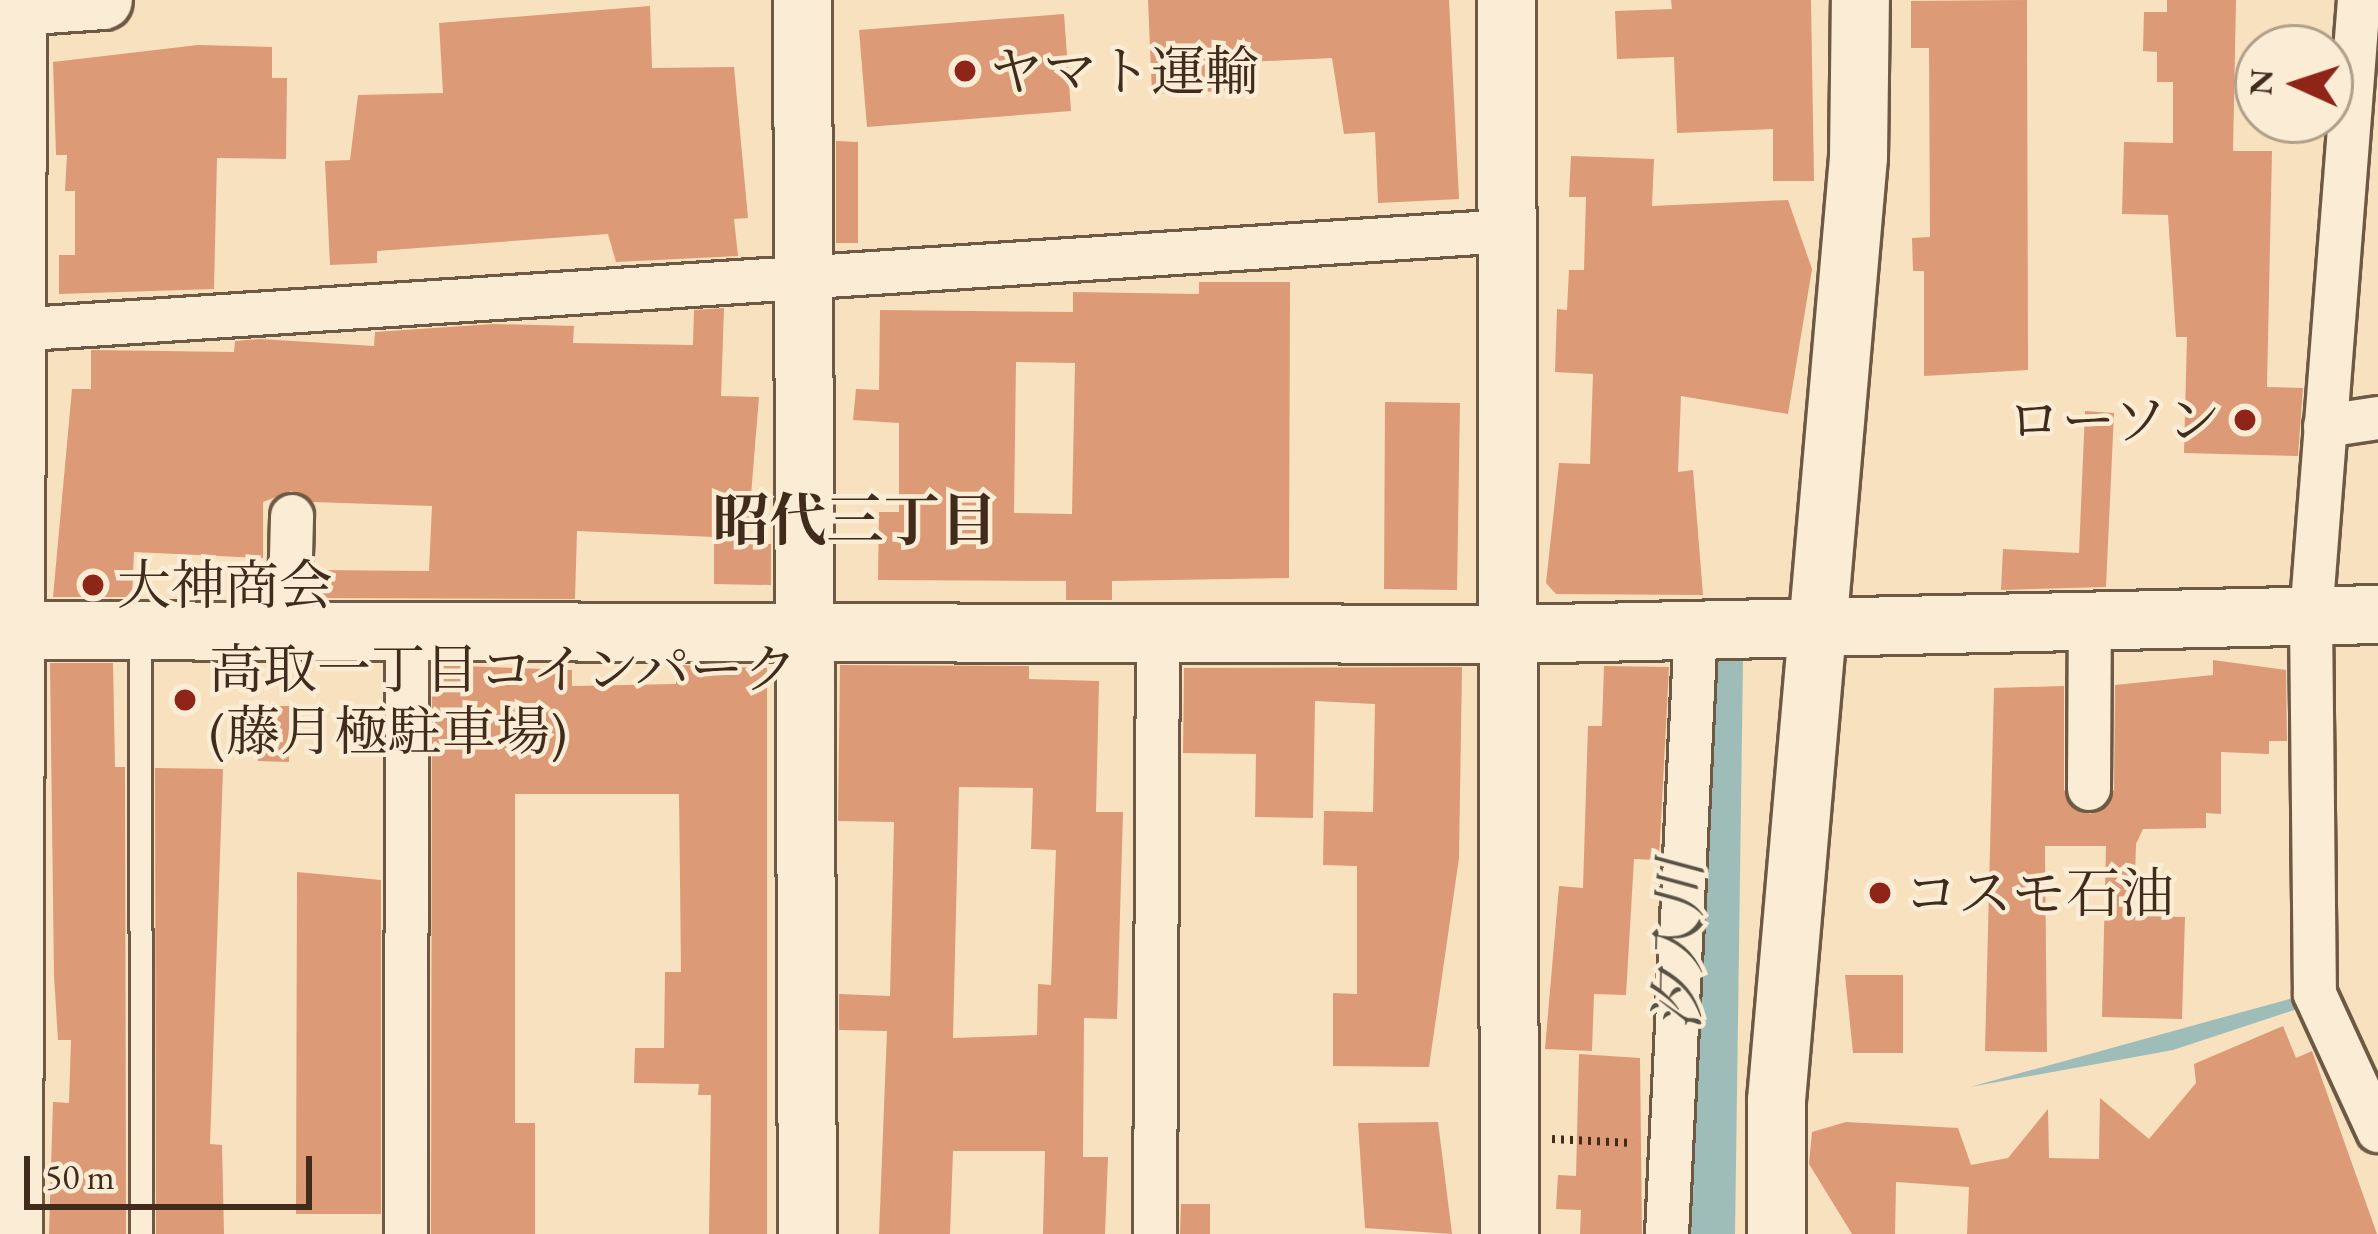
<!DOCTYPE html>
<meta charset="utf-8">
<style>
body{margin:0}
#map{position:relative;width:2378px;height:1234px;overflow:hidden;background:#f7e1bf;font-family:"EB Garamond","Noto Serif JP",serif}
div>[style]{position:absolute}
.water>*{inset:0;background:#9ebcb8}
.building>*{inset:0;background:#dd9a76}
.path>*{height:8px;margin-top:-4px;transform-origin:0;background:repeating-linear-gradient(90deg,#412c1c 0 3px,transparent 0 9px)}
.roads{filter:drop-shadow(3px 0 #6e5945) drop-shadow(-3px 0 #6e5945) drop-shadow(0 3px #6e5945) drop-shadow(0 -3px #6e5945)}
.lane>*{height:21px;margin:-10.5px;padding:0 10.5px;transform-origin:10.5px;border-radius:10.5px;background:#faecd5}
.street>*{height:42px;margin:-21px;padding:0 21px;transform-origin:21px;border-radius:21px;background:#faecd5}
.secondary>*{height:57px;margin:-28.5px;padding:0 28.5px;transform-origin:28.5px;border-radius:28.5px;background:#faecd5}
.dots>*{width:33px;height:33px;translate:-50% -50%;box-sizing:border-box;border:6px solid #faecd5;border-radius:50%}
span{translate:-50% -50%;white-space:nowrap;text-align:center;line-height:1.15;-webkit-text-stroke:9px #faecd5;paint-order:stroke}
.poi-label{font-size:54px;color:#412c1c}
.left{translate:0 -50%;text-align:left}
.right{translate:-100% -50%;text-align:right}
.neighbourhood-label{font-size:57px;color:#412c1c;font-weight:700}
.water-label{font-size:57px;color:#585043;font-style:italic}
.north{position:absolute;left:2234px;top:24px;width:120px;height:120px;box-sizing:border-box;background:#faecd5;border:3px solid #b09f8b;border-radius:50%;rotate:273deg;font-size:33px;font-weight:700;line-height:48px;text-align:center;color:#412c1c}
.north::after{content:'';display:block;margin:auto;width:42px;height:54px;background:#8f2418;clip-path:polygon(50% 0,100% 100%,50% 72%,0 100%)}
.scale{position:absolute;left:24px;top:1156px;width:288px;height:54px;box-sizing:border-box;border:6px solid #412c1c;border-top:0;padding-left:15px;font-size:36px;line-height:42px;white-space:nowrap;color:#412c1c;-webkit-text-stroke:9px #faecd5;paint-order:stroke}
</style>
<div id="map">
<div class="water">
<i style="clip-path:polygon(1727px 657px,1743px 660px,1735px 1234px,1687px 1234px,1715px 661px)"></i>
<i style="clip-path:polygon(2293px 998px,2297px 1009px,2173px 1050px,1970px 1087px)"></i>
</div>
<div class="building">
<i style="clip-path:polygon(1148px 0,1449px 0,1459px 199px,1378px 203px,1375px 132px,1344px 134px,1332px 58px,1246px 62px,1247px 90px,1152px 94px)"></i>
<i style="clip-path:polygon(1671px 0,1811px 0,1814px 181px,1773px 181px,1773px 129px,1677px 133px,1674px 57px,1617px 59px,1615px 11px,1672px 9px)"></i>
<i style="clip-path:polygon(2027px 0,2028px 370px,1924px 376px,1924px 271px,1913px 271px,1912px 238px,1930px 237px,1929px 48px,1911px 48px,1911px 1px)"></i>
<i style="clip-path:polygon(2167px 0,2236px 0,2233px 151px,2272px 151px,2267px 387px,2303px 388px,2298px 456px,2184px 453px,2187px 337px,2176px 337px,2168px 215px,2122px 214px,2124px 142px,2173px 143px,2173px 82px,2157px 82px,2157px 52px,2143px 51px,2144px 12px,2167px 12px)"></i>
<i style="clip-path:polygon(650px 6px,652px 68px,734px 67px,748px 218px,734px 219px,738px 256px,616px 262px,608px 234px,377px 251px,377px 263px,330px 265px,325px 161px,350px 160px,358px 95px,443px 93px,439px 23px)"></i>
<i style="clip-path:polygon(1064px 14px,1071px 111px,867px 127px,859px 30px)"></i>
<i style="clip-path:polygon(198px 45px,272px 47px,272px 78px,287px 78px,286px 159px,217px 158px,214px 289px,59px 294px,59px 255px,75px 255px,75px 191px,65px 191px,67px 155px,56px 155px,53px 62px)"></i>
<i style="clip-path:polygon(836px 141px,858px 142px,858px 243px,836px 243px)"></i>
<i style="clip-path:polygon(1571px 156px,1654px 159px,1652px 206px,1788px 200px,1812px 269px,1788px 414px,1681px 396px,1678px 472px,1693px 470px,1703px 595px,1556px 594px,1546px 583px,1559px 463px,1590px 464px,1593px 374px,1555px 372px,1557px 309px,1567px 310px,1569px 270px,1584px 270px,1586px 197px,1569px 197px)"></i>
<i style="clip-path:polygon(evenodd,1199px 282px,1290px 282px,1289px 578px,1112px 581px,1112px 600px,1066px 600px,1066px 581px,878px 580px,879px 512px,899px 512px,899px 423px,853px 420px,856px 389px,879px 390px,880px 310px,1073px 312px,1073px 292px,1199px 294px,1199px 282px,1016px 362px,1075px 363px,1072px 514px,1014px 513px,1016px 362px)"></i>
<i style="clip-path:polygon(724px 308px,721px 396px,759px 397px,747px 544px,771px 544px,771px 585px,714px 584px,714px 537px,577px 531px,575px 599px,315px 598px,316px 570px,429px 571px,432px 506px,313px 502px,291px 491px,263px 502px,263px 558px,134px 552px,132px 597px,53px 597px,72px 389px,91px 389px,91px 350px,234px 352px,235px 341px,260px 339px,374px 346px,375px 332px,493px 324px,574px 326px,573px 343px,693px 345px,694px 310px)"></i>
<i style="clip-path:polygon(1385px 402px,1460px 403px,1457px 590px,1384px 589px)"></i>
<i style="clip-path:polygon(2085px 411px,2114px 413px,2106px 587px,2001px 590px,2003px 549px,2079px 553px)"></i>
<i style="clip-path:polygon(2213px 660px,2286px 670px,2287px 741px,2269px 741px,2269px 754px,2221px 752px,2221px 814px,2206px 813px,2206px 828px,2143px 829px,2136px 844px,2134px 916px,2185px 917px,2182px 1019px,2102px 1017px,2106px 846px,2045px 846px,2047px 1052px,1985px 1051px,1994px 688px,2064px 686px,2064px 790px,2090px 814px,2114px 790px,2115px 685px,2213px 675px)"></i>
<i style="clip-path:polygon(50px 663px,113px 663px,115px 767px,125px 767px,126px 1234px,49px 1234px,53px 1102px,69px 1103px,71px 1040px,58px 1040px,54px 976px)"></i>
<i style="clip-path:polygon(432px 665px,572px 670px,572px 686px,676px 684px,676px 665px,767px 668px,767px 1234px,709px 1234px,711px 1095px,698px 1095px,699px 1084px,634px 1083px,635px 1048px,664px 1048px,665px 972px,681px 972px,679px 794px,515px 794px,515px 1123px,535px 1123px,535px 1234px,431px 1234px)"></i>
<i style="clip-path:polygon(evenodd,840px 665px,1029px 666px,1029px 679px,1099px 681px,1096px 812px,1123px 812px,1117px 1019px,1084px 1018px,1083px 1157px,1108px 1157px,1105px 1234px,1043px 1234px,1045px 1151px,953px 1151px,950px 1234px,879px 1234px,887px 1031px,839px 1030px,839px 994px,890px 996px,894px 822px,838px 821px,840px 665px,959px 787px,1033px 788px,1031px 849px,1056px 850px,1051px 985px,1038px 984px,1037px 1035px,953px 1038px,959px 787px)"></i>
<i style="clip-path:polygon(1604px 666px,1669px 667px,1659px 860px,1634px 859px,1626px 995px,1594px 994px,1592px 1051px,1545px 1049px,1559px 886px,1583px 888px,1588px 726px,1602px 726px)"></i>
<i style="clip-path:polygon(1462px 667px,1459px 858px,1429px 1067px,1333px 1066px,1333px 993px,1357px 994px,1357px 866px,1323px 865px,1324px 811px,1373px 812px,1375px 704px,1315px 701px,1313px 818px,1255px 817px,1256px 754px,1183px 753px,1184px 668px)"></i>
<i style="clip-path:polygon(259px 706px,290px 706px,289px 762px,258px 761px)"></i>
<i style="clip-path:polygon(155px 768px,223px 769px,210px 1144px,222px 1145px,224px 1234px,156px 1234px)"></i>
<i style="clip-path:polygon(297px 872px,381px 880px,381px 1214px,296px 1214px)"></i>
<i style="clip-path:polygon(1845px 975px,1903px 975px,1903px 1053px,1853px 1053px)"></i>
<i style="clip-path:polygon(2283px 1026px,2296px 1058px,2312px 1051px,2377px 1234px,1967px 1234px,1969px 1187px,1896px 1182px,1895px 1234px,1852px 1234px,1809px 1164px,1812px 1132px,1846px 1122px,1958px 1128px,1971px 1165px,2008px 1158px,2048px 1109px,2049px 1158px,2099px 1159px,2100px 1098px,2149px 1139px,2196px 1083px,2194px 1064px)"></i>
<i style="clip-path:polygon(1579px 1054px,1640px 1058px,1642px 1234px,1580px 1234px,1581px 1210px,1556px 1209px,1558px 1175px,1576px 1176px)"></i>
<i style="clip-path:polygon(1438px 1122px,1452px 1234px,1365px 1228px,1358px 1123px)"></i>
<i style="clip-path:polygon(1181px 1204px,1210px 1204px,1210px 1234px,1180px 1234px)"></i>
</div>
<div class="path">
<i style="left:1552px;top:1139px;width:81px;rotate:2.8deg"></i>
</div>
<div class="roads">
<div class="lane">
<i style="left:140px;top:635px;width:599px;rotate:89.9deg"></i>
</div>
<div class="street">
<i style="left:2359px;top:0;width:619px;rotate:94.45deg"></i>
<i style="left:2311px;top:617px;width:377px;rotate:89.4deg"></i>
<i style="left:2315px;top:994px;width:151px;rotate:65.3deg"></i>
<i style="left:13px;top:330px;width:1498px;rotate:-3.79deg"></i>
<i style="left:2325px;top:426px;width:54px;rotate:-8.6deg"></i>
<i style="left:289px;top:633px;width:117px;rotate:-88.5deg"></i>
<i style="left:2089px;top:789px;width:168px;rotate:-89.7deg"></i>
<i style="left:406px;top:1234px;width:600px;rotate:-89.9deg"></i>
<i style="left:1155px;top:1234px;width:608px;rotate:-89.72deg"></i>
<i style="left:1667px;top:1234px;width:608px;rotate:-87.26deg"></i>
</div>
<div class="secondary">
<i style="left:802px;top:0;width:1234px;rotate:89.77deg"></i>
<i style="left:1506px;top:0;width:1234px;rotate:89.86deg"></i>
<i style="left:17px;top:6px;width:86px;rotate:-4deg"></i>
<i style="left:0;top:630px;width:1510px;rotate:0.15deg"></i>
<i style="left:1510px;top:634px;width:868px;rotate:-1.32deg"></i>
<i style="left:13px;top:1234px;width:1234px;rotate:-89.81deg"></i>
<i style="left:1776px;top:1234px;width:134px;rotate:-90deg"></i>
<i style="left:1776px;top:1100px;width:947px;rotate:-85.03deg"></i>
<i style="left:1858px;top:157px;width:157px;rotate:-89.3deg"></i>
</div>
</div>
<div class="dots">
<i style="left:965px;top:71px;background:#8f2418"></i>
<i style="left:2245px;top:420px;background:#8f2418"></i>
<i style="left:93px;top:585px;background:#8f2418"></i>
<i style="left:185px;top:700px;background:#8f2418"></i>
<i style="left:1880px;top:893px;background:#8f2418"></i>
</div>
<div class="poi-label">
<span class="left" style="left:989px;top:71px">ヤマト運輸</span>
<span class="right" style="left:2221px;top:420px">ローソン</span>
<span class="left" style="left:117px;top:585px">大神商会</span>
<span class="left" style="left:209px;top:700px">高取一丁目コインパーク<br>(藤月極駐車場)</span>
<span class="left" style="left:1904px;top:893px">コスモ石油</span>
</div>
<div class="neighbourhood-label">
<span style="left:855px;top:521px">昭代三丁目</span>
</div>
<div class="water-label">
<span style="left:1679px;top:945px;rotate:-89deg">汐入川</span>
</div>
<div class="north">N</div>
<div class="scale">50 m</div>
</div>
